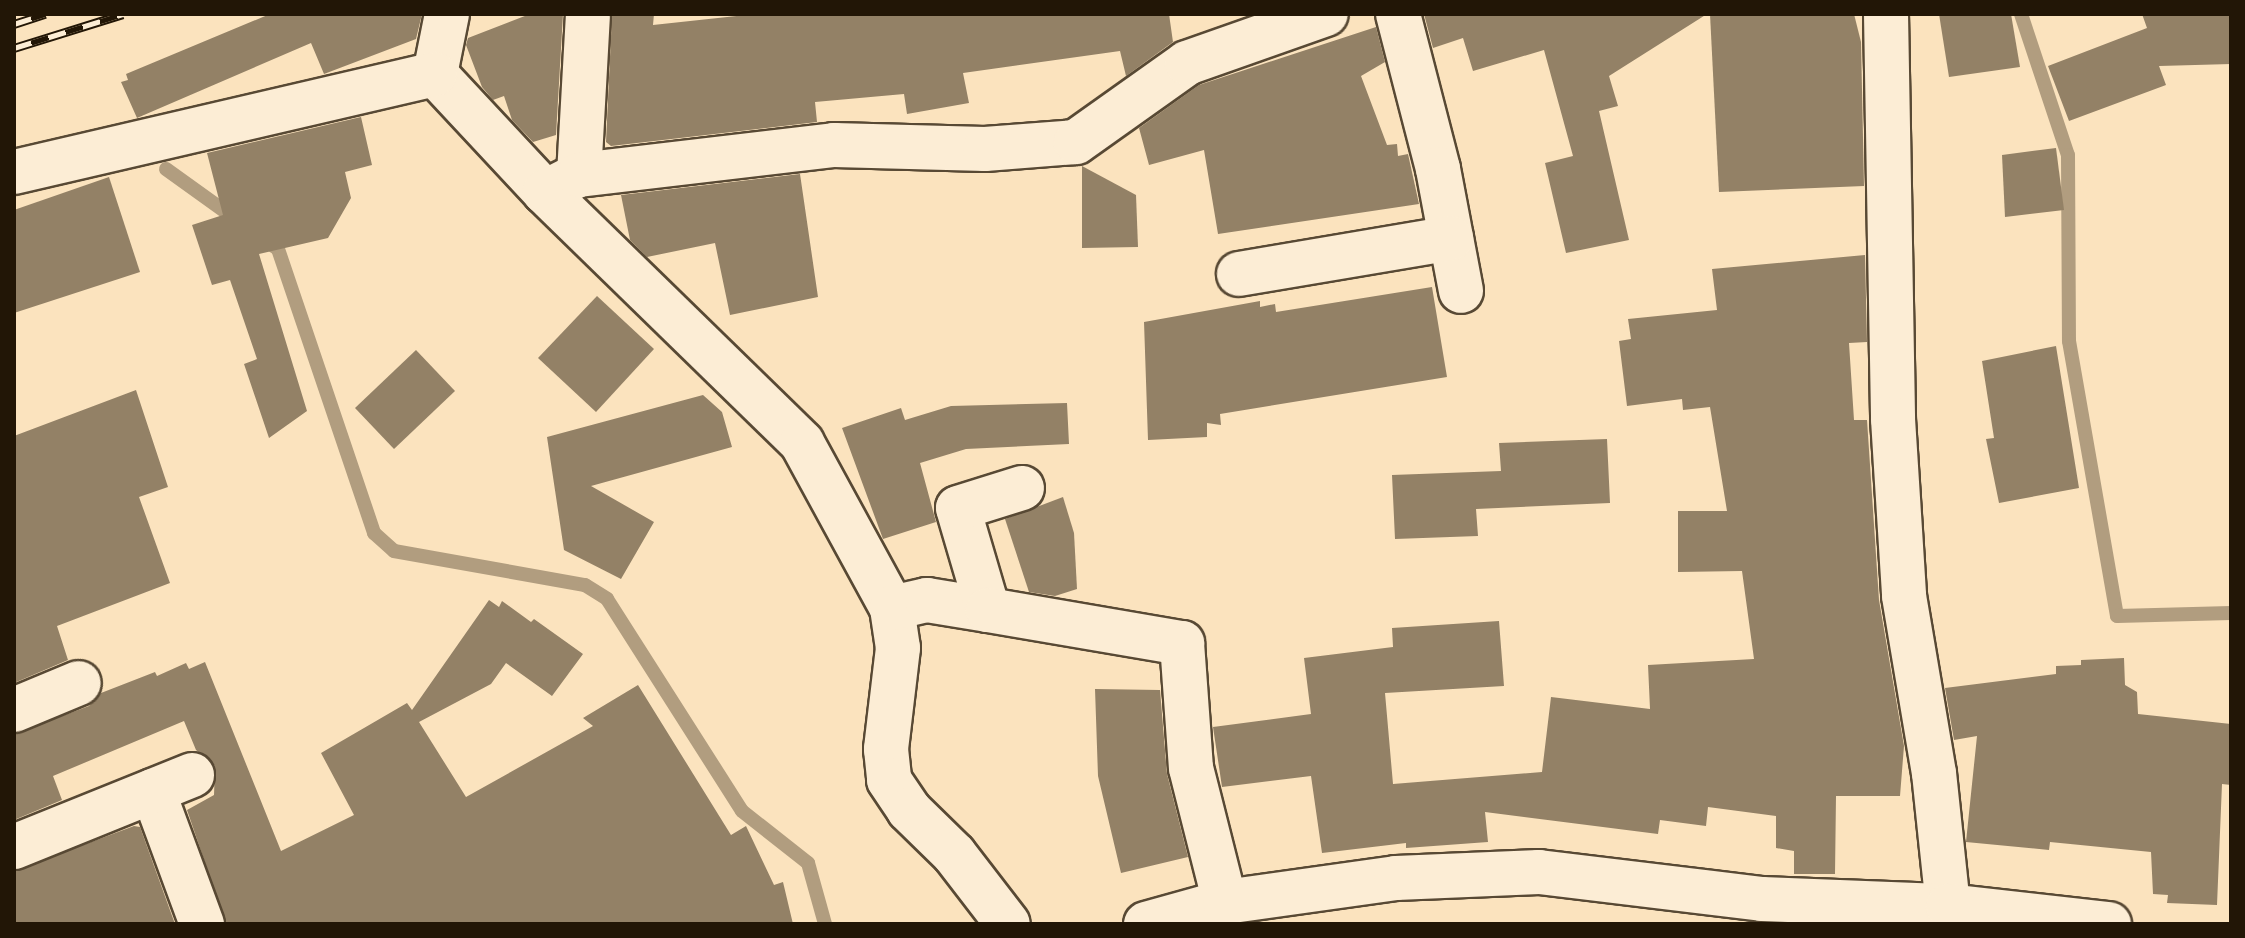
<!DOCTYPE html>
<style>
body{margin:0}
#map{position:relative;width:2245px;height:938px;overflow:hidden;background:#fbe3be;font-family:"Old Standard TT",serif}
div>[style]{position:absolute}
.stream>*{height:14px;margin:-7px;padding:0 7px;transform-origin:7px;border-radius:7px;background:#b19d7f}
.building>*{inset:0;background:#938166}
.roads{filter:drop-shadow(2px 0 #584934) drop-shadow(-2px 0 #584934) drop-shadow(0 2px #584934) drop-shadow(0 -2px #584934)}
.minor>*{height:44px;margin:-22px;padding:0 22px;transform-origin:22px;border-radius:22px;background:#fcedd5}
.rail>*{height:9px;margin-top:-4.5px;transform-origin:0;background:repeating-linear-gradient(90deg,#fcedd5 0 18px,#221606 0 36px);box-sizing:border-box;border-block:2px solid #221606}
span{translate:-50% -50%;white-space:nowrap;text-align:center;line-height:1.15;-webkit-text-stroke:7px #fcedd5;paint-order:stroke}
.frame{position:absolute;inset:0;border:16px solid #221606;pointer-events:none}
</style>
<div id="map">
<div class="stream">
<i style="left:2021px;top:14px;width:149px;rotate:71.6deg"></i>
<i style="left:2068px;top:155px;width:186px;rotate:89.7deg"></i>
<i style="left:2069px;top:341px;width:279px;rotate:80.1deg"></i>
<i style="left:2117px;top:616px;width:114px;rotate:-1.5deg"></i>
<i style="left:166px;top:169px;width:87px;rotate:35.7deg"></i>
<i style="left:263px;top:239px;width:18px;rotate:34deg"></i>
<i style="left:278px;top:249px;width:300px;rotate:71.3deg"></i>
<i style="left:374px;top:533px;width:27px;rotate:42deg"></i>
<i style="left:394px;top:551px;width:194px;rotate:10.1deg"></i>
<i style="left:585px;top:585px;width:26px;rotate:32deg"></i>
<i style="left:607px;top:599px;width:251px;rotate:57.5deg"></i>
<i style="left:742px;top:811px;width:84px;rotate:38.2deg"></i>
<i style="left:808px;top:863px;width:63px;rotate:74.4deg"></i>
</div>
<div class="building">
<i style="clip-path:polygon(270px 14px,422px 14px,416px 39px,324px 74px,311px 43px,137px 118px,121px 82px,128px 80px,126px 74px)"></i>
<i style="clip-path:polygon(530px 14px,563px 14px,556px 135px,533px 142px,512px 120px,504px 96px,493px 100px,482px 87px,466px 45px,468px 38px)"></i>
<i style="clip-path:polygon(612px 14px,654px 14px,653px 25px,755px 14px,1169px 14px,1173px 42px,1126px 76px,1120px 51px,963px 73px,969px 103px,907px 114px,904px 94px,815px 102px,817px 122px,611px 146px,606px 142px)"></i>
<i style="clip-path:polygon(1424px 14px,1707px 14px,1609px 76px,1618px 106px,1599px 111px,1629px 240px,1566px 253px,1545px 163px,1573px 156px,1544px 50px,1473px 71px,1463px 38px,1433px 48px)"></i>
<i style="clip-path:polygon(1710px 14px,1854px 14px,1861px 42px,1864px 186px,1719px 192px)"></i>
<i style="clip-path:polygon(1939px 14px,2011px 14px,2020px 67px,1949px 77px)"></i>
<i style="clip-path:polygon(2142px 14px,2231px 14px,2231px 64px,2159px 66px,2166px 85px,2069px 121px,2048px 66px,2147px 28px)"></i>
<i style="clip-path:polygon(1376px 27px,1385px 62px,1361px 76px,1387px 145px,1397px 144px,1398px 156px,1408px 154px,1419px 204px,1218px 234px,1204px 150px,1149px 165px,1139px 128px,1199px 85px)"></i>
<i style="clip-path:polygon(361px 117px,372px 165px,345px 172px,351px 198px,328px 238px,259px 254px,307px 411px,269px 438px,244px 364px,257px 359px,230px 280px,212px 285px,192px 225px,223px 215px,207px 153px)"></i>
<i style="clip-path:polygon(2056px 148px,2064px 210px,2005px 217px,2002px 155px)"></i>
<i style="clip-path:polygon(1082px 166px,1136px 195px,1138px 247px,1082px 248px)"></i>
<i style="clip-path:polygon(800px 174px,818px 297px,730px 315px,715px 243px,647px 257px,630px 240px,621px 195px)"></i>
<i style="clip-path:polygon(109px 177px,140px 272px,14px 313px,14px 210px)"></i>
<i style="clip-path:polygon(1865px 255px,1867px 342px,1849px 343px,1854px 420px,1867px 420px,1879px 600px,1904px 746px,1900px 796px,1836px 796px,1835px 874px,1794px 874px,1794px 851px,1776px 848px,1776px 816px,1708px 807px,1706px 826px,1660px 820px,1658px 834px,1485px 812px,1488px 842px,1406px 848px,1406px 843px,1322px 853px,1311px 776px,1222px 787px,1213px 727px,1311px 714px,1304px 658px,1393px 647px,1392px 628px,1499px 621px,1504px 686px,1385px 693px,1393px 784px,1542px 772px,1551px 697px,1650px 709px,1648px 665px,1754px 659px,1742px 571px,1678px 572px,1678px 511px,1727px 511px,1710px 407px,1683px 410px,1682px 399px,1627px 406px,1619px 341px,1631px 339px,1628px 319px,1717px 310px,1712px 269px)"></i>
<i style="clip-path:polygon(1432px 287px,1447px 377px,1220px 414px,1221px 425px,1207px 423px,1207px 437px,1148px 440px,1144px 322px,1260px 301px,1260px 307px,1275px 304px,1276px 312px)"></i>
<i style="clip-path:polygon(597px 296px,654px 349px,596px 412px,538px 358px)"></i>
<i style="clip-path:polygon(2056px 346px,2079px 488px,1999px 503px,1986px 439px,1994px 438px,1982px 361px)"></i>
<i style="clip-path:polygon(416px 350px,455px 391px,394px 449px,355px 408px)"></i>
<i style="clip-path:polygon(136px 390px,168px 487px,139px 497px,170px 583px,57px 626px,68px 660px,14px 683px,14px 436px)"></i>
<i style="clip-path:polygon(703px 395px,722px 412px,732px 447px,591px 486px,654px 522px,621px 579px,564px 550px,547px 437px)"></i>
<i style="clip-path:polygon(1067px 403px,1069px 444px,966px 449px,920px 463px,936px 522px,883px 539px,842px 428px,901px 408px,905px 420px,951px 406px)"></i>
<i style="clip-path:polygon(1607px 439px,1610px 503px,1476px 509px,1478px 536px,1395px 539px,1392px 475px,1501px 471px,1499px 443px)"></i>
<i style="clip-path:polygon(1063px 497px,1074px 533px,1077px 589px,1055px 596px,1029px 592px,1005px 519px)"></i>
<i style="clip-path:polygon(489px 600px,499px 607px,502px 601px,531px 622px,534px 619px,583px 654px,552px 696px,506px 663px,491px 684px,419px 722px,466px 797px,593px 726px,583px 718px,638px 685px,731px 835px,746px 826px,774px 885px,783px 882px,793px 924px,226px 924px,187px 810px,214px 795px,215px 766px,196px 750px,184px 721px,53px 776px,62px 800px,14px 820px,14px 734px,89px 706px,101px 693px,155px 672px,157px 676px,186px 663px,189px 669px,205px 662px,281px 851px,354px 815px,321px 753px,407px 703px,412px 710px)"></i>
<i style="clip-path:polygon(2124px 658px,2125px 685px,2137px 692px,2138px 714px,2231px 724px,2231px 785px,2222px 784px,2217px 905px,2167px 903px,2168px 895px,2153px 894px,2151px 852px,2050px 842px,2049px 850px,1966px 842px,1977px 736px,1954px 740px,1945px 688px,2056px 674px,2056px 666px,2081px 665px,2081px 660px)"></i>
<i style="clip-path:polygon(1095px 689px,1160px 690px,1167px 774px,1188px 857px,1121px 873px,1098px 776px)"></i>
<i style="clip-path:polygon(134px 826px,140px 827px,175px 924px,14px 924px,14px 871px)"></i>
</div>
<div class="roads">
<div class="minor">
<i style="left:447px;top:14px;width:61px;rotate:101.3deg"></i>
<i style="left:435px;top:74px;width:161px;rotate:47deg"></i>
<i style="left:545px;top:192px;width:359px;rotate:44.3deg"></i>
<i style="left:802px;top:443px;width:188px;rotate:61.4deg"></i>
<i style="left:892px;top:608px;width:40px;rotate:81.5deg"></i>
<i style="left:898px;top:648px;width:102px;rotate:96.8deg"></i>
<i style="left:886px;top:749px;width:31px;rotate:84deg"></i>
<i style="left:889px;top:780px;width:36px;rotate:56deg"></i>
<i style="left:909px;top:810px;width:63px;rotate:44.4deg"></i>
<i style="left:954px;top:854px;width:88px;rotate:52.4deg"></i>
<i style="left:1398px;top:14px;width:160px;rotate:75.5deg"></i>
<i style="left:1438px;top:169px;width:124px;rotate:79.3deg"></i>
<i style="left:1886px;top:14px;width:405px;rotate:89deg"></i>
<i style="left:1893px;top:419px;width:177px;rotate:86.4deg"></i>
<i style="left:1904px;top:596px;width:180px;rotate:80.4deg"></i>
<i style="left:1934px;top:773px;width:134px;rotate:84deg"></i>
<i style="left:14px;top:172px;width:432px;rotate:-13.1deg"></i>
<i style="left:579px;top:175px;width:159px;rotate:-86.8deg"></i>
<i style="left:545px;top:192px;width:38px;rotate:-27deg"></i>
<i style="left:579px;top:175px;width:257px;rotate:-6.7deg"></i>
<i style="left:834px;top:145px;width:151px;rotate:1.5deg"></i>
<i style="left:985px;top:149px;width:91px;rotate:-4.4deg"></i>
<i style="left:1076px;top:142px;width:136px;rotate:-35.4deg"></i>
<i style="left:1187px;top:63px;width:147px;rotate:-19.4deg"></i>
<i style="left:1239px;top:274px;width:215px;rotate:-9.6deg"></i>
<i style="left:892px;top:608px;width:36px;rotate:-13deg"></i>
<i style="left:927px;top:600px;width:62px;rotate:9.3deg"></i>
<i style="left:988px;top:610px;width:106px;rotate:-106.4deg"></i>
<i style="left:958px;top:508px;width:67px;rotate:-17.4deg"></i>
<i style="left:988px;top:610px;width:197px;rotate:9.7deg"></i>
<i style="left:1182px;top:643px;width:125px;rotate:85.9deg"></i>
<i style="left:1191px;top:768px;width:138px;rotate:75.8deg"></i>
<i style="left:14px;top:710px;width:70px;rotate:-22.6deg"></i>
<i style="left:153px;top:791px;width:142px;rotate:69.8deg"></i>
<i style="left:14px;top:847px;width:192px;rotate:-22deg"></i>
<i style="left:1146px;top:924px;width:82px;rotate:-15.6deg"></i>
<i style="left:1225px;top:902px;width:173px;rotate:-8deg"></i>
<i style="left:1396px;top:878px;width:143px;rotate:-2.4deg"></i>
<i style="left:1539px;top:872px;width:225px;rotate:6.9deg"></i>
<i style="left:1762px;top:899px;width:186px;rotate:2.2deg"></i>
<i style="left:1948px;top:906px;width:162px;rotate:6.4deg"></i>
</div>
</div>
<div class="rail">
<i style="left:14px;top:24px;width:33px;rotate:-18deg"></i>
<i style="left:14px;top:48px;width:114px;rotate:-17.3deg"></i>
</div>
<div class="frame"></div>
</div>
